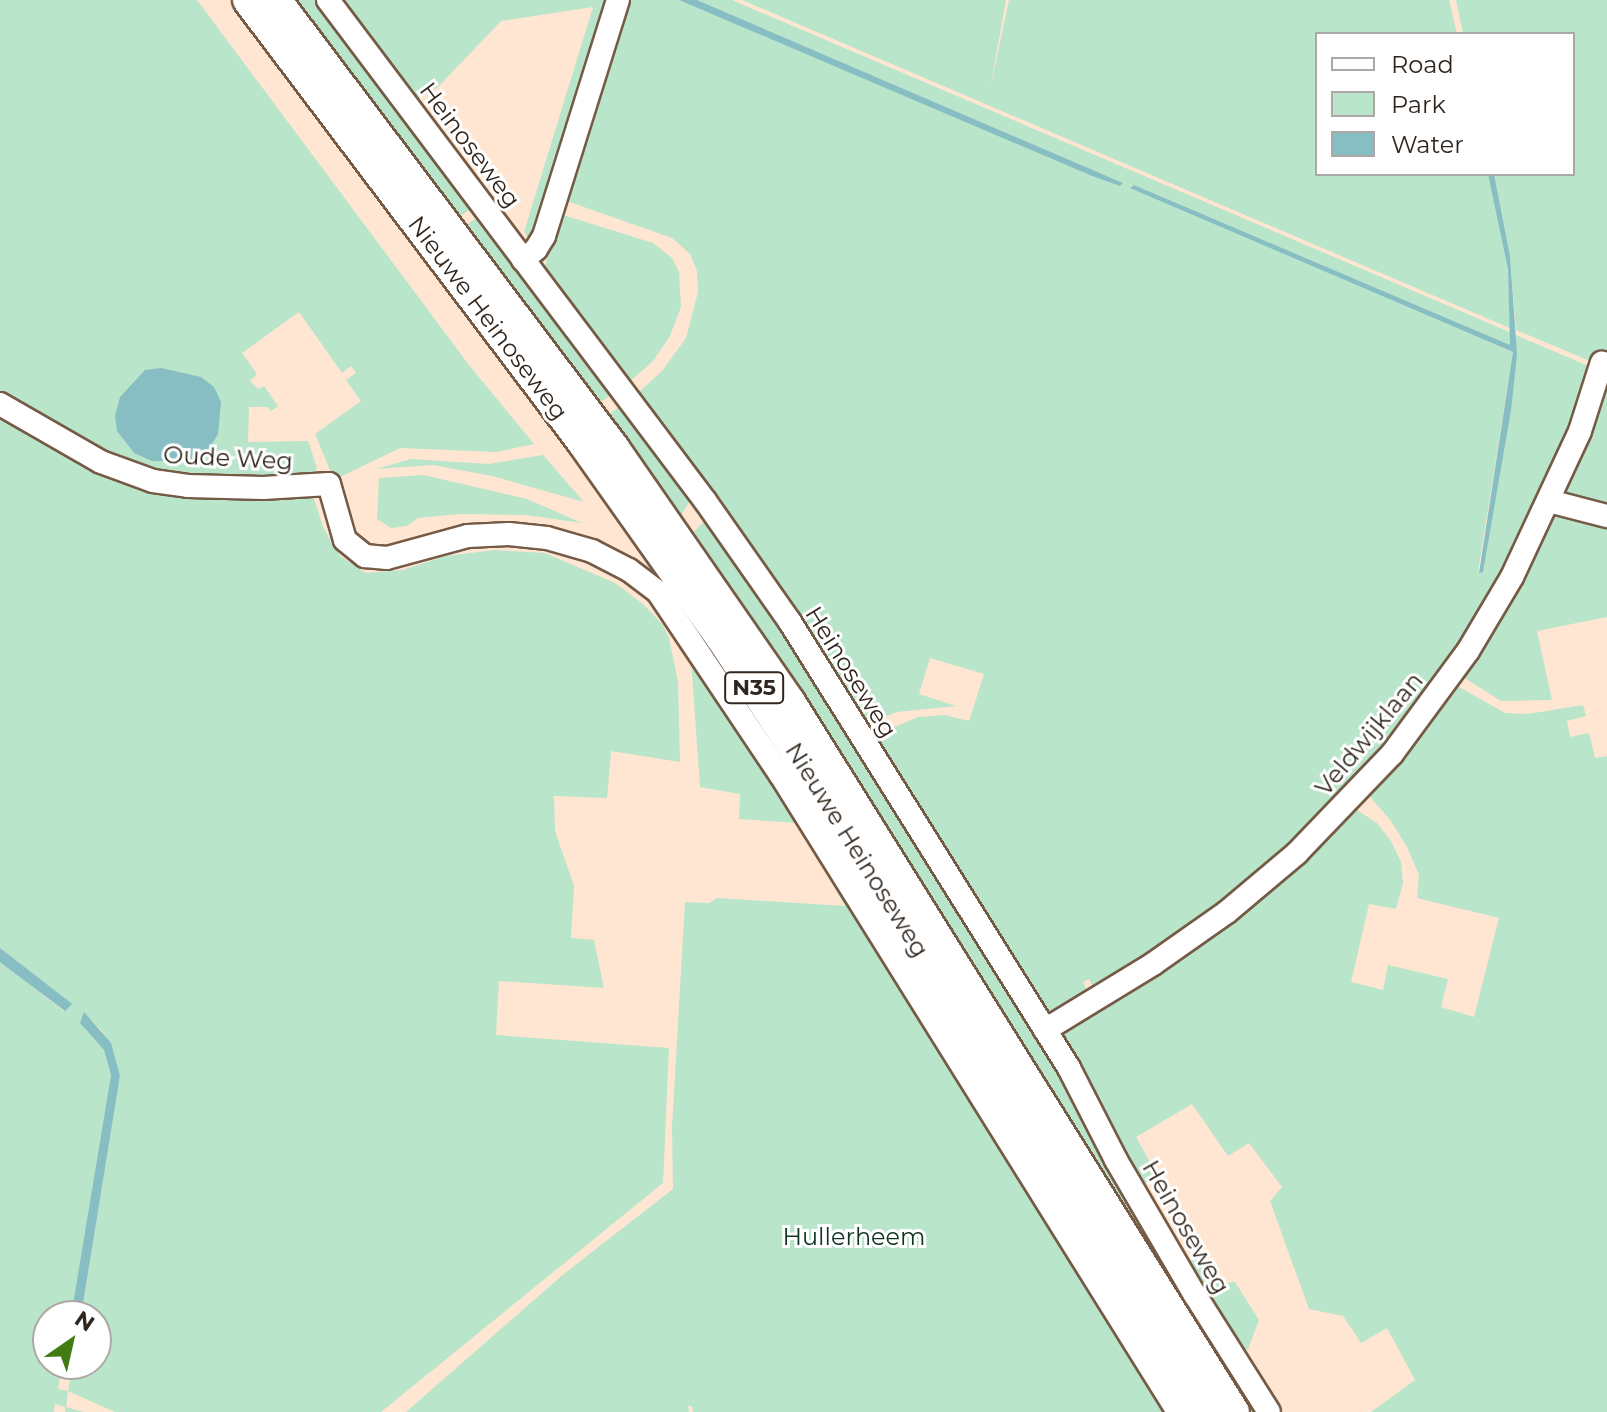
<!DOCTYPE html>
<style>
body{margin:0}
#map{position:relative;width:1607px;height:1412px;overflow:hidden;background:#fee6d2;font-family:Montserrat,sans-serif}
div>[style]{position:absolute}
.green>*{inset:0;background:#b9e5cb}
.water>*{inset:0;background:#86bec4}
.roads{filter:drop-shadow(2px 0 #755b46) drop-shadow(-2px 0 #755b46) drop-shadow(0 2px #755b46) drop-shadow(0 -2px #755b46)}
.minor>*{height:22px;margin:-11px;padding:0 11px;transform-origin:11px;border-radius:11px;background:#fff}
.highway>*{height:30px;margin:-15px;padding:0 15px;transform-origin:15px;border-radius:15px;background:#fff}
span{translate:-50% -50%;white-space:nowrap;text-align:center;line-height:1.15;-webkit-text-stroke:6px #fff;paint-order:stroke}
.shield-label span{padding:2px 6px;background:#fff;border:2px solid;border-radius:6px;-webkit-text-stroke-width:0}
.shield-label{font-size:22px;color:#31261d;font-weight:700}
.street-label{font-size:24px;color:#31261d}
.park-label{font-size:24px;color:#103523}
.legend{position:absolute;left:1315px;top:32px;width:260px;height:144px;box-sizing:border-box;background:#fff;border:2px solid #ada8a5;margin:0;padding:10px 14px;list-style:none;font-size:24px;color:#31261d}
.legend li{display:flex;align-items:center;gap:16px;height:40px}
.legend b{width:40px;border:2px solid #ada8a5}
.north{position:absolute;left:32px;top:1300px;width:80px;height:80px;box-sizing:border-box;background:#fff;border:2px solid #ada8a5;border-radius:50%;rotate:34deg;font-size:22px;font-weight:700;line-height:32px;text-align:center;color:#31261d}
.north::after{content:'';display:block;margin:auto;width:28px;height:36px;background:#417b14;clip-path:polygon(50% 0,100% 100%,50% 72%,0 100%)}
</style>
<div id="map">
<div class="green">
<i style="clip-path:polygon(evenodd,0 0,197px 0,469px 365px,534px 444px,497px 452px,400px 448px,334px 480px,315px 434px,361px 401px,346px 380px,356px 373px,351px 366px,342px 373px,299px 312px,242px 353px,257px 374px,250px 381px,258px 389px,264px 386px,278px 406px,271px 411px,268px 407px,249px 407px,248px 442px,308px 441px,317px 468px,310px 479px,193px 480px,123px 462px,0 396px,0 0,146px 370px,134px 453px,117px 431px,120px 397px,146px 370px)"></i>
<i style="clip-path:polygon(286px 0,319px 0,472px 205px,469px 210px,454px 221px)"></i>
<i style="clip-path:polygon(339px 0,612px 0,534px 245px,524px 232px,593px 7px,501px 21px,438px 87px,417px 100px)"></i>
<i style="clip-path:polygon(625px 0,679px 0,694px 4px,1092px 176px,1120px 186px,1123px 183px,697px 0,732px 0,1512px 333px,1510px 345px,1134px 185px,1130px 187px,1513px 352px,1478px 572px,1483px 571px,1511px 411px,1516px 335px,1593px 368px,1546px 499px,1428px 701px,1265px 876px,1095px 990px,1089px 979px,1083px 982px,1089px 995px,1050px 1019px,873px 736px,918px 717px,945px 715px,969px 721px,984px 674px,930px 658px,919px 694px,956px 706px,897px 712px,861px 725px,636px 395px,662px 371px,686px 338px,698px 292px,697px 271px,690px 254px,672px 238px,564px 200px)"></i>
<i style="clip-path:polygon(742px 0,1006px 0,990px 89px,1009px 0,1449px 0,1457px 34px,1317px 34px,1317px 174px,1488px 174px,1507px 257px,1512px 329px)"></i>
<i style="clip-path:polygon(1456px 0,1607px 0,1607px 512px,1559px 497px,1597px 364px,1516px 330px,1510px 256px,1494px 174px,1573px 174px,1573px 34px,1463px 34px)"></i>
<i style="clip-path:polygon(560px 214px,653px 243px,672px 258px,679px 272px,681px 307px,670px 336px,653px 361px,627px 384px,543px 273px)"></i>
<i style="clip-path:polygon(479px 216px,613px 394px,594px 406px,460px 230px)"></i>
<i style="clip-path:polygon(622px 405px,691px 499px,682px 514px,678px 514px,603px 418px)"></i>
<i style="clip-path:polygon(evenodd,0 409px,92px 461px,313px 495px,323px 527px,340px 556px,366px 573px,402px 570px,446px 556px,495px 550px,545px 553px,615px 583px,643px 604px,663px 625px,669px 638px,678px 682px,680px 762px,611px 751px,607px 798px,554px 796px,555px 831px,574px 886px,571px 938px,594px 940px,604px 988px,499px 981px,496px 1035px,669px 1048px,663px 1183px,381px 1412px,115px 1412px,68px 1391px,66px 1407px,84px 1412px,65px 1412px,65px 1407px,55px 1404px,54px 1412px,0 1412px,0 962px,64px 1011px,66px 999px,0 948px,0 409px,84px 1013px,102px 1031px,120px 1076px,81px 1316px,96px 1316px,96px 1364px,73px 1364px,68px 1391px,58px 1389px,62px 1364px,48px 1364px,48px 1316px,71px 1316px,111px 1075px,104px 1050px,85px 1029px,84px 1013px)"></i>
<i style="clip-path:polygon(543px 455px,584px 502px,492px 476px,433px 465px,376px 469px,411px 459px,488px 464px)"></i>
<i style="clip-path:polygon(423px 475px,527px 499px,582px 523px,526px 515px,460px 514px,418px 518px,407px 526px,391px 528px,377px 519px,379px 478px)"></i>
<i style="clip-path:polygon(1549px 512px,1607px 520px,1607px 617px,1537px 631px,1552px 700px,1501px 701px,1460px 675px)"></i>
<i style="clip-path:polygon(705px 520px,710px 520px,768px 608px,881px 790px,897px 804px,1021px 1003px,1261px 1412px,1249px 1412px,891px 837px,864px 787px,694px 532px)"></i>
<i style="clip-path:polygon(691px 660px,765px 772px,797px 823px,739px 819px,740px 794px,700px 787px)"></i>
<i style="clip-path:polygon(1452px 683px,1505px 713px,1528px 714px,1583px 705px,1586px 716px,1567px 721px,1570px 737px,1589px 733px,1595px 758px,1607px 756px,1607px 1412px,1371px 1412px,1415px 1380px,1387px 1328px,1361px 1343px,1343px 1316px,1309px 1309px,1270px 1201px,1282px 1187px,1249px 1143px,1228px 1156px,1192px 1104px,1136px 1137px,1157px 1175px,1142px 1185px,1057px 1029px,1351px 806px,1377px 823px,1391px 841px,1401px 862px,1403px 883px,1396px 909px,1369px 904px,1351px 982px,1383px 990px,1388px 965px,1448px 979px,1441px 1007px,1474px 1017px,1499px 918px,1417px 898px,1419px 875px,1407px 847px,1391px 821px,1365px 791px)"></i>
<i style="clip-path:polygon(832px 874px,1171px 1412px,693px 1412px,692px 1406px,688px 1406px,689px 1412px,406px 1412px,565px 1273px,673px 1189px,672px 1127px,685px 902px,709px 903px,717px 898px,845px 906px,828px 876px)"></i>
<i style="clip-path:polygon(1198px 1253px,1218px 1283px,1235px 1282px,1259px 1320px,1248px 1349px,1238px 1355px,1185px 1267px)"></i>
</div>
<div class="water">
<i style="clip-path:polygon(679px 0,697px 0,1123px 183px,1120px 186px,1092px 176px)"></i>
<i style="clip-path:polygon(1488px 174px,1494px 174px,1510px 256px,1517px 354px,1511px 411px,1483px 572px,1479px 573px,1513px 352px,1130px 188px,1134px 185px,1510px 345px,1508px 269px)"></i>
<i style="clip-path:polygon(161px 368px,201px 377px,214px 387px,221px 402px,218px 434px,208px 450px,189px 461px,152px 461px,134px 453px,117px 431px,115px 416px,120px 397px,145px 370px)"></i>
<i style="clip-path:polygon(0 948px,66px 999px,72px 1004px,65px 1011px,17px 975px,0 962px)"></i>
<i style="clip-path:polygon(84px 1012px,111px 1043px,120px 1076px,81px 1316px,71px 1316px,111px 1075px,104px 1050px,80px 1023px)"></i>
</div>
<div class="roads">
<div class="minor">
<i style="left:328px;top:0;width:628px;rotate:53.02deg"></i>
<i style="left:706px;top:502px;width:146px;rotate:55deg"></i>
<i style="left:790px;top:622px;width:526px;rotate:57.97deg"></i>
<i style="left:1069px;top:1068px;width:103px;rotate:62.9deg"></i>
<i style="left:1116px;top:1160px;width:156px;rotate:59.7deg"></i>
<i style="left:1195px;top:1295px;width:138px;rotate:57.7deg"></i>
<i style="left:523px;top:260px;width:17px;rotate:-40deg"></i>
<i style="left:536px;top:249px;width:15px;rotate:-58deg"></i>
<i style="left:544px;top:236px;width:247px;rotate:-72.6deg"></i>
<i style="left:0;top:404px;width:116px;rotate:29.9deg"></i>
<i style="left:101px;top:462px;width:55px;rotate:20.1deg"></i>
<i style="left:153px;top:481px;width:35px;rotate:8deg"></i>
<i style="left:188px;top:486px;width:75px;rotate:1.5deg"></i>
<i style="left:263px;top:488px;width:66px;rotate:-3.5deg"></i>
<i style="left:329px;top:484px;width:58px;rotate:74.1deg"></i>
<i style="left:345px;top:540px;width:26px;rotate:39deg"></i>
<i style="left:365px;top:556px;width:22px;rotate:5deg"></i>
<i style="left:387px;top:558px;width:84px;rotate:-15.2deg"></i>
<i style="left:468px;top:536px;width:41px;rotate:-2.8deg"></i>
<i style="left:509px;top:534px;width:38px;rotate:6deg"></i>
<i style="left:547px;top:538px;width:47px;rotate:16.1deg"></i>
<i style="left:592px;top:551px;width:42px;rotate:27.2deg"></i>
<i style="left:629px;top:570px;width:36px;rotate:37deg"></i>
<i style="left:658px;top:592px;width:219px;rotate:56.2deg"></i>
<i style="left:780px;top:774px;width:752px;rotate:58.04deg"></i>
<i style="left:1549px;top:501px;width:60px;rotate:14.5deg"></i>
<i style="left:1045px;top:1030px;width:127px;rotate:-31.4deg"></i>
<i style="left:1153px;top:964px;width:90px;rotate:-35.1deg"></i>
<i style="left:1227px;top:912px;width:92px;rotate:-40.1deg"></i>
<i style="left:1297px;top:853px;width:137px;rotate:-46.2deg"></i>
<i style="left:1392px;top:754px;width:128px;rotate:-53.6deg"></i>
<i style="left:1468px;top:651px;width:86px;rotate:-59.3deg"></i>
<i style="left:1512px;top:577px;width:161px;rotate:-65deg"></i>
<i style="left:1580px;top:431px;width:72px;rotate:-72.3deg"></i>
</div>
<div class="highway">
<i style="left:248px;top:0;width:555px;rotate:52.9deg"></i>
<i style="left:583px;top:443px;width:240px;rotate:54.7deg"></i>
<i style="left:722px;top:639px;width:135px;rotate:56.8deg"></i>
<i style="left:796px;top:752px;width:778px;rotate:58.09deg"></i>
<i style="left:276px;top:0;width:561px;rotate:52.97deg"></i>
<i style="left:614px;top:448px;width:309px;rotate:55.3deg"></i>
<i style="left:790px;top:702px;width:837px;rotate:57.98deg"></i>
</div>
</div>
<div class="shield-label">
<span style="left:754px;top:688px">N35</span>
</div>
<div class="street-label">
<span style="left:470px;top:145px;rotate:53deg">Heinoseweg</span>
<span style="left:488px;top:318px;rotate:53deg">Nieuwe Heinoseweg</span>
<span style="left:228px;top:458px;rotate:3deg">Oude Weg</span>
<span style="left:851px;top:672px;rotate:58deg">Heinoseweg</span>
<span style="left:1369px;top:734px;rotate:-50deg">Veldwijklaan</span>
<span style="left:857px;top:850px;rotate:58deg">Nieuwe Heinoseweg</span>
<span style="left:1186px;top:1227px;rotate:60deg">Heinoseweg</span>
</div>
<div class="park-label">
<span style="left:854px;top:1237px">Hullerheem</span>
</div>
<ul class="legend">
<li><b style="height:10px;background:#fff"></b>Road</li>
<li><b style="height:22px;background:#b9e5cb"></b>Park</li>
<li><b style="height:22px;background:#86bec4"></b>Water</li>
</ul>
<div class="north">N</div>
</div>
